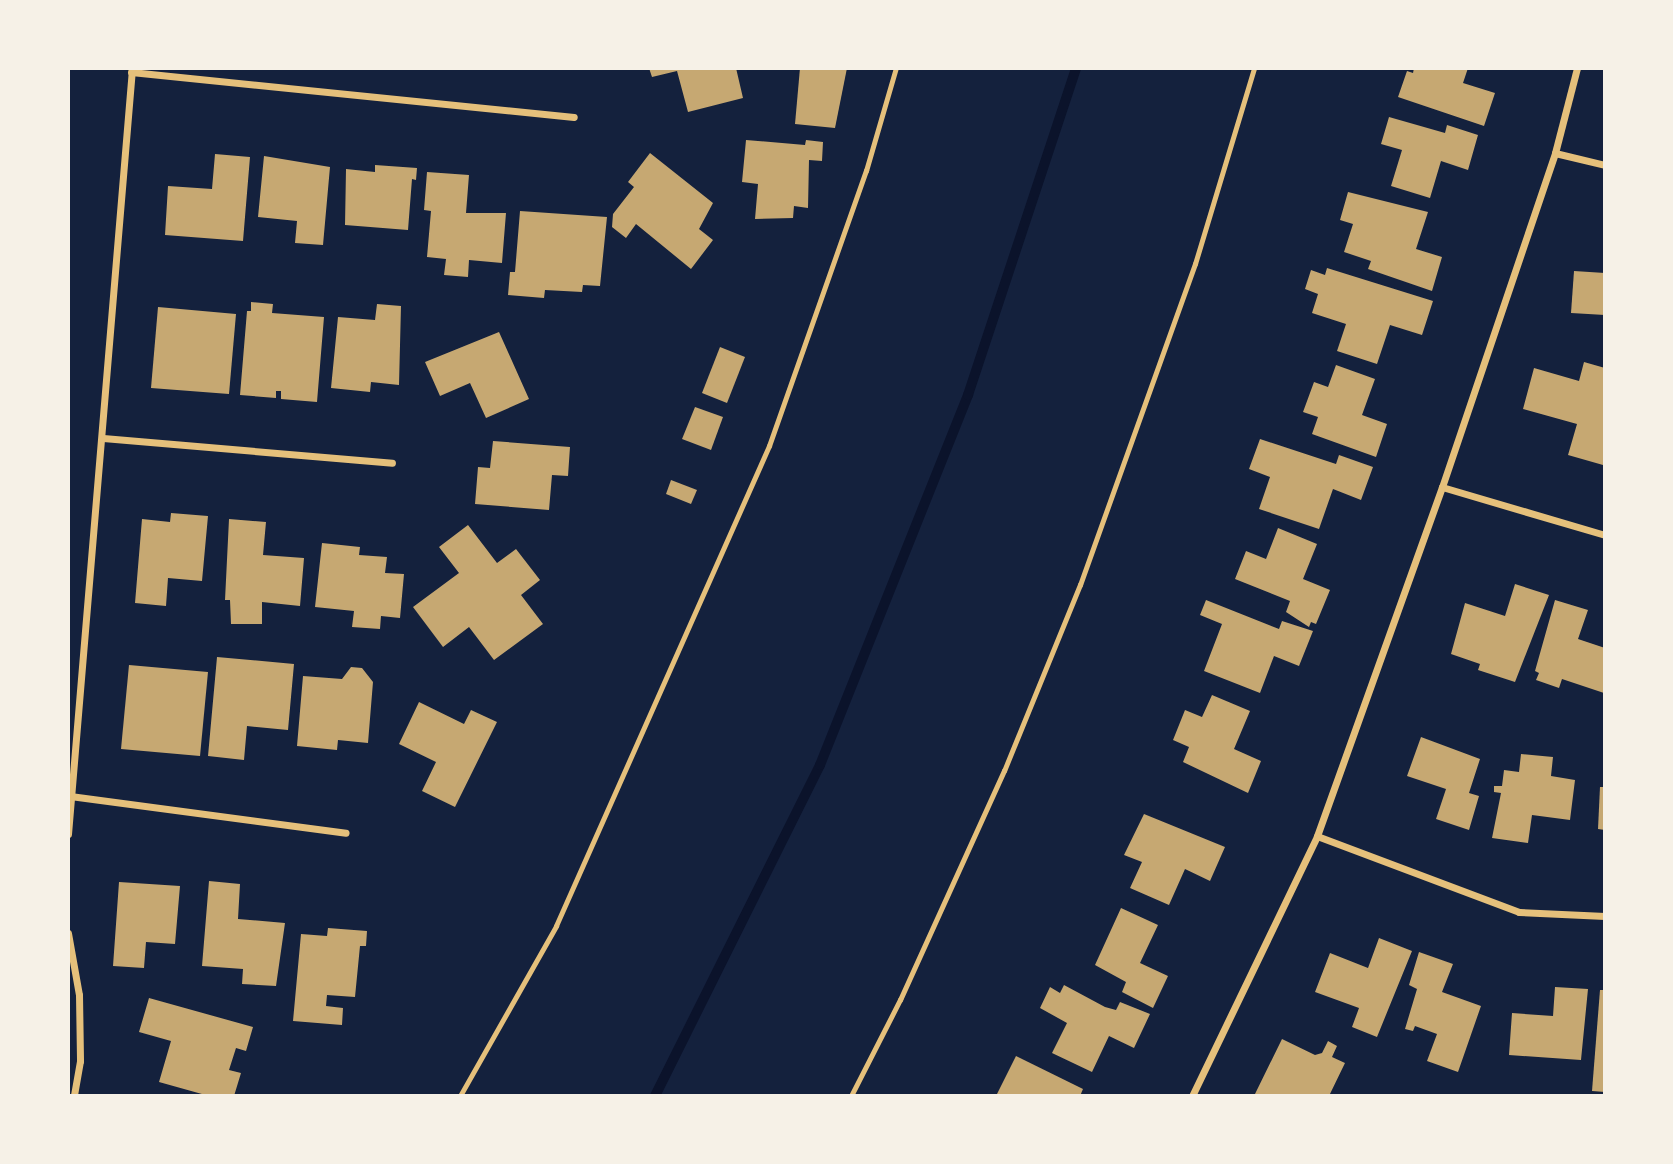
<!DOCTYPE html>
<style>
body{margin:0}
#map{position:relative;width:1673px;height:1164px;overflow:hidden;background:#14213d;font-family:"Source Serif 4",serif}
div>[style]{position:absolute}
.stream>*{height:10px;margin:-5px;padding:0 5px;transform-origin:5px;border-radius:5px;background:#0b132b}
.building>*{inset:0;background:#c6a872}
.path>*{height:4.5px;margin:-2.25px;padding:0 2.25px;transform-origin:2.25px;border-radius:2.25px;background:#e5c07b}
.minor>*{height:7px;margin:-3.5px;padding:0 3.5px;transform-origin:3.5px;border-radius:3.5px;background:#e5c07b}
span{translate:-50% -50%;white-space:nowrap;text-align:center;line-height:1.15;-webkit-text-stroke:7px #f6f1e7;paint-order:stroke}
.frame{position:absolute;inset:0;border:70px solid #f6f1e7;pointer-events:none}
</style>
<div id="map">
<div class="stream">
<i style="left:655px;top:1096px;width:370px;rotate:-63.5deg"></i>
<i style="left:820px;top:765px;width:399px;rotate:-68.2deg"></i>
<i style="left:968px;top:395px;width:344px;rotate:-71.7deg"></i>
</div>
<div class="building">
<i style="clip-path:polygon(649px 68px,736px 68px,743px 98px,688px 112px,677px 71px,652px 77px)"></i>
<i style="clip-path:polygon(800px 68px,847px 68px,835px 128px,795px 124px)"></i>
<i style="clip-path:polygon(1414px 68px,1468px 68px,1463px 83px,1495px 93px,1484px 126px,1398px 97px,1407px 71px,1413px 73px)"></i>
<i style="clip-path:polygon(1389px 117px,1445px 133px,1447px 125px,1478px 135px,1468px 170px,1441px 161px,1430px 198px,1391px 186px,1402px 150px,1381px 144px)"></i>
<i style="clip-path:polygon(746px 140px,805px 145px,806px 140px,823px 142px,822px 161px,809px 160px,808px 208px,794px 206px,793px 218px,755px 219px,758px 184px,742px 182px)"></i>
<i style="clip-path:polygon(650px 153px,713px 203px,699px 229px,713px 240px,691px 269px,636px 224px,626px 238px,612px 227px,613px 214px,634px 187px,628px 182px)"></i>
<i style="clip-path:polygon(215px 154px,250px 157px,243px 241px,165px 235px,168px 186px,212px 189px)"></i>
<i style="clip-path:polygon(264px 156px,330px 167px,323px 245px,295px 243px,297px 221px,258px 217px)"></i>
<i style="clip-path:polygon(375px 165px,417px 168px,416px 180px,412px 179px,408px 230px,345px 225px,346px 169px,375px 172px)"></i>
<i style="clip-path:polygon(427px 172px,469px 175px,466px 213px,506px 213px,502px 263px,469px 260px,468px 277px,444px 275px,446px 259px,427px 257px,431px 211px,424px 210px)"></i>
<i style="clip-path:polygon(1348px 192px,1428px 212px,1416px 249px,1442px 257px,1432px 291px,1368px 269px,1371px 261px,1344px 252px,1353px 224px,1340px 220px)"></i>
<i style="clip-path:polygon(520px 211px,607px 217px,600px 286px,583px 285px,582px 292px,545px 290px,544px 298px,508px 295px,510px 272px,515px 272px)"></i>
<i style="clip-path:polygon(1327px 268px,1433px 301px,1422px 335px,1390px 325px,1377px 364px,1337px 351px,1346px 324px,1312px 313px,1318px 294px,1305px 289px,1311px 270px,1325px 275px)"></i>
<i style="clip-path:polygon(1574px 271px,1605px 273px,1605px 315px,1571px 313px)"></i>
<i style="clip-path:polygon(251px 302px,273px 304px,272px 313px,324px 317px,317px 402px,281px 399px,281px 391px,276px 391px,276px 398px,240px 395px,247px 311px,251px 311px)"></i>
<i style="clip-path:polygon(377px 304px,401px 306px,399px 385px,371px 382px,370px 392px,331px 388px,338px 317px,375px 320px)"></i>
<i style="clip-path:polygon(158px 307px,236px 314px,229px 394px,151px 388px)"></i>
<i style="clip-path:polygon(499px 332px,529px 399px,486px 418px,470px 383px,440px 396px,425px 362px)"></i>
<i style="clip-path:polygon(720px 347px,745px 357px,727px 403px,702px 393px)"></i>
<i style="clip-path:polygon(1584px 362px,1605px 368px,1603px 465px,1568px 455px,1577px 424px,1523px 409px,1534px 368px,1579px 381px)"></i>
<i style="clip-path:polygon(1336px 365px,1375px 379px,1362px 415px,1387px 424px,1376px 457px,1312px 434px,1318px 417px,1303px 412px,1314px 382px,1328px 387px)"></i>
<i style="clip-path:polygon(695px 407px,723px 417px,711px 450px,682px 439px)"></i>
<i style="clip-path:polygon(1260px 439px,1336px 464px,1339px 455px,1373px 467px,1361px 500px,1333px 489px,1319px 529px,1259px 509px,1270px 477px,1249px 469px)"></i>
<i style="clip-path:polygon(493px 441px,570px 447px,568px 476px,552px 475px,549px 510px,475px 504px,478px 467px,490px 468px)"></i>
<i style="clip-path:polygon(671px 480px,697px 490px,691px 504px,666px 494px)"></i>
<i style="clip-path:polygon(171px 513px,208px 516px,202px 581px,168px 578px,166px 606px,135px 603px,142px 519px,170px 522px)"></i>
<i style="clip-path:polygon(229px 519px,266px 522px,263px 555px,304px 558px,300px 606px,262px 602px,262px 624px,231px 624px,230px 600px,225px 600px)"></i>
<i style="clip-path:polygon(468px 525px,497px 563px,516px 549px,540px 580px,521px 595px,543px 624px,494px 660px,469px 627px,443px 647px,413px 607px,459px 573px,439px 547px)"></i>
<i style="clip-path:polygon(1278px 528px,1317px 544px,1303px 579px,1330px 590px,1316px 624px,1311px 622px,1309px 627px,1286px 612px,1290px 601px,1235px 579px,1246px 551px,1266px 559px)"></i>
<i style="clip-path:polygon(322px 543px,360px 547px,359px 555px,387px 557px,385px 573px,404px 574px,400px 618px,381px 616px,380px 629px,352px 627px,354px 611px,315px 607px)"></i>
<i style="clip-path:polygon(1515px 584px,1549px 595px,1515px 682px,1478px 670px,1480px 664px,1451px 654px,1465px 603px,1505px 616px)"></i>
<i style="clip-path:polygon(1206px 600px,1279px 629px,1282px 621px,1313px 631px,1299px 666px,1274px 656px,1260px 693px,1204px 671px,1222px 624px,1200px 615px)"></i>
<i style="clip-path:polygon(1555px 600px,1588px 610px,1578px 639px,1605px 648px,1604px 693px,1562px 679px,1559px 688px,1536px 680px,1539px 673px,1535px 671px)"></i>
<i style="clip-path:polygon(217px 657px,294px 664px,288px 730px,247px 726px,244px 760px,208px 756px)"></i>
<i style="clip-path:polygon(129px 665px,208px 672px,200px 756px,121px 749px)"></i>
<i style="clip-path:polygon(351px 667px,362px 668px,373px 682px,368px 743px,338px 740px,337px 750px,297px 746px,303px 676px,342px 679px)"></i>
<i style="clip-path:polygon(1212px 695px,1250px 711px,1234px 749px,1261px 761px,1248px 793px,1183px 762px,1189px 747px,1173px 740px,1185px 710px,1202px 717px)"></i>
<i style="clip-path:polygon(419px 702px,464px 724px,471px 710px,497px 722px,455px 807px,422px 791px,436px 762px,399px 744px)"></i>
<i style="clip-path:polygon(1421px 737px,1480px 759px,1469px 793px,1479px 796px,1469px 830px,1436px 819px,1446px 789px,1407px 776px)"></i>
<i style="clip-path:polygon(1521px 754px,1553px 757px,1551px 776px,1575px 780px,1570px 820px,1532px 815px,1528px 843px,1492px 838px,1501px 793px,1494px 792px,1494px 786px,1502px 786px,1504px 770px,1519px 772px)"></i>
<i style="clip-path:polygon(1600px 787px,1605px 787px,1605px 830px,1598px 829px)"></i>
<i style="clip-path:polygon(1144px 814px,1225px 847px,1210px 881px,1185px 869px,1169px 905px,1130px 888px,1142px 862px,1124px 855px)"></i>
<i style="clip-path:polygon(209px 881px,240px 884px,238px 919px,285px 923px,276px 986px,242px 984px,243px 969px,202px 966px)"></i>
<i style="clip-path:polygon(119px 882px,180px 886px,175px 944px,146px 942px,144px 968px,113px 966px)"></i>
<i style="clip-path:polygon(1121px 908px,1158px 925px,1140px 963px,1168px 976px,1153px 1008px,1122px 992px,1126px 982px,1095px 965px)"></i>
<i style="clip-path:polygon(328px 928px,367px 931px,366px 946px,360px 946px,355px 997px,327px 995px,326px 1006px,343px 1008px,342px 1025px,293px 1021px,301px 934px,327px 936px)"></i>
<i style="clip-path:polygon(1379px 938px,1412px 951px,1377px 1037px,1352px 1027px,1359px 1008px,1315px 992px,1330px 953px,1368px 968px)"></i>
<i style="clip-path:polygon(1419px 952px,1453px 964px,1442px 992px,1481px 1006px,1458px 1072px,1427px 1061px,1437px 1034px,1415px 1026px,1413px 1031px,1405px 1029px,1417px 989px,1409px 985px)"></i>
<i style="clip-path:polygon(1064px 985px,1105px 1007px,1116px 1010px,1120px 1002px,1150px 1014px,1134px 1048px,1109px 1036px,1092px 1072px,1052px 1053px,1067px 1023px,1040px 1008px,1050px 987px,1060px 993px)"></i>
<i style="clip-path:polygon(1555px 987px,1588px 989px,1581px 1060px,1509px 1055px,1512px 1013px,1553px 1016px)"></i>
<i style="clip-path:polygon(1600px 990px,1605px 990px,1605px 1092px,1592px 1091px)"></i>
<i style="clip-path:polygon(149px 998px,253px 1027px,246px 1051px,236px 1048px,229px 1070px,241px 1073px,234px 1096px,209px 1096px,159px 1082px,171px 1041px,139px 1032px)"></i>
<i style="clip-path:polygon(1282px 1039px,1315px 1055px,1322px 1053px,1328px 1041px,1337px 1046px,1332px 1057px,1345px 1063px,1329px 1096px,1254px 1096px)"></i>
<i style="clip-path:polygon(1016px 1056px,1083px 1089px,1080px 1096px,996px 1096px)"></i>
</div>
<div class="path">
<i style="left:460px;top:1096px;width:195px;rotate:-60.5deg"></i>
<i style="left:556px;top:926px;width:525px;rotate:-66.07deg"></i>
<i style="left:769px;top:446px;width:292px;rotate:-70.6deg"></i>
<i style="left:866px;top:171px;width:107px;rotate:-73.8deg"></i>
<i style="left:851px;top:1096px;width:108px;rotate:-63deg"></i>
<i style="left:900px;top:1000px;width:252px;rotate:-65.6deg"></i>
<i style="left:1004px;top:771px;width:201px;rotate:-67.8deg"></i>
<i style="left:1080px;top:585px;width:341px;rotate:-70.3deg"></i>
<i style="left:1195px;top:264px;width:205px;rotate:-73.2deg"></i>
</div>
<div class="minor">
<i style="left:131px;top:72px;width:445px;rotate:5.8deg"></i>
<i style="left:1555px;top:153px;width:51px;rotate:13.5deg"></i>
<i style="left:103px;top:438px;width:290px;rotate:4.9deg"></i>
<i style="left:1442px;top:487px;width:170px;rotate:16.4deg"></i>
<i style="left:70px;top:796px;width:278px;rotate:7.6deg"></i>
<i style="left:68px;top:834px;width:769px;rotate:-85.22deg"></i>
<i style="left:1317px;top:836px;width:216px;rotate:20.6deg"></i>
<i style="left:1519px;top:912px;width:86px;rotate:2.7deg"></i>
<i style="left:68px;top:933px;width:63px;rotate:79.9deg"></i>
<i style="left:79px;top:995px;width:66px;rotate:89.1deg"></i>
<i style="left:80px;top:1061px;width:36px;rotate:100deg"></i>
<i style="left:1192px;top:1096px;width:288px;rotate:-64.3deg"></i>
<i style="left:1317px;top:836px;width:371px;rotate:-70.3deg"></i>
<i style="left:1442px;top:487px;width:353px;rotate:-71.3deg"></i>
<i style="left:1555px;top:153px;width:88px;rotate:-75.5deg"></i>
</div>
<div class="frame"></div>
</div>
